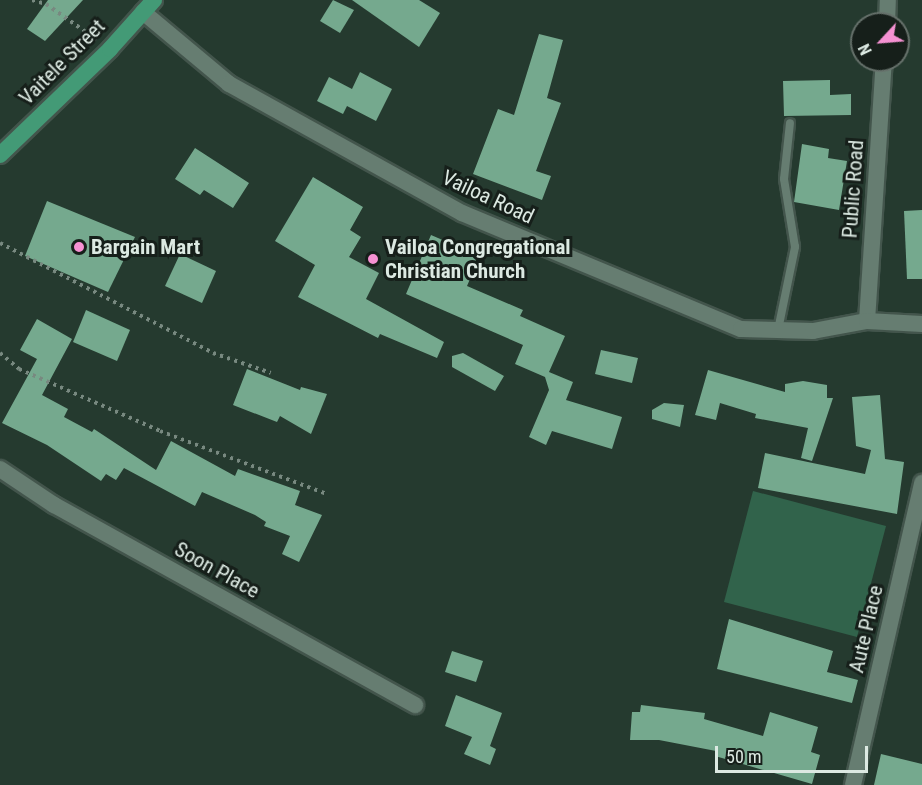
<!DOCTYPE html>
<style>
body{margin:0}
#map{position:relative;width:922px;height:785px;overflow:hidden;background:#253a2f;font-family:"Roboto Condensed",sans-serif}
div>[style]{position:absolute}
.green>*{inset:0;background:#31634b}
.building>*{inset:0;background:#75a98e}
.path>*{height:4px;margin-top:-2px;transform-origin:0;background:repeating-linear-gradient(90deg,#788980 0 3px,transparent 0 7.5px)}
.roads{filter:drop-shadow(2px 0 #43554c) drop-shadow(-2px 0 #43554c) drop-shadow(0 2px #43554c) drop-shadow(0 -2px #43554c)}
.service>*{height:8px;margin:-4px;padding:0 4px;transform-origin:4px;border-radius:4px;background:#667d71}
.minor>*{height:16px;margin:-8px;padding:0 8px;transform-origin:8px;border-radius:8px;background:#667d71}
.secondary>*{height:16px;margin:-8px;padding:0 8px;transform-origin:8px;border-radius:8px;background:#667d71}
.primary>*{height:16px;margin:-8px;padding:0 8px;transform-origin:8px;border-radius:8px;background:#439a76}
.dots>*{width:16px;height:16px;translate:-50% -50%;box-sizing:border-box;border:3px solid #161f1a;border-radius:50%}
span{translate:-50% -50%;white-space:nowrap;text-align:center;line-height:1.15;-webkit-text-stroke:6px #161f1a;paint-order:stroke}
.street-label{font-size:21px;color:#dce9e2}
.poi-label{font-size:21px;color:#dce9e2;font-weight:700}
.left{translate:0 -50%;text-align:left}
.north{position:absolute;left:850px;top:12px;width:60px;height:60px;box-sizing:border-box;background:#161f1a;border:2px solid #65706a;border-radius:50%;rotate:244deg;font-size:16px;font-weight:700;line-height:24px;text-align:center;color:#dce9e2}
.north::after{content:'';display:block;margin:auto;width:21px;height:27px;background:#f591d2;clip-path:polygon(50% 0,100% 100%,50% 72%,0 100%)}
.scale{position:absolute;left:715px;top:746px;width:153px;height:27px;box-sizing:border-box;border:3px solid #dce9e2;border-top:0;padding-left:8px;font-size:18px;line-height:21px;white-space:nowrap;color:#dce9e2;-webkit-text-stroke:4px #161f1a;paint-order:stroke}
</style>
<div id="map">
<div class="green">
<i style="clip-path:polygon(753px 491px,886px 526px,857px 637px,724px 602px)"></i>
</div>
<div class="building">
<i style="clip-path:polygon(48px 0,83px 0,45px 41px,27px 29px)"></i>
<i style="clip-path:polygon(333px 0,354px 10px,340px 33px,320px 21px)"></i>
<i style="clip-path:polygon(352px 0,419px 0,440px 13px,419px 47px)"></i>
<i style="clip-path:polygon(539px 34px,563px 40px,547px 98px,561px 103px,536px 171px,551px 176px,542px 200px,473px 174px,498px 109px,514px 115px)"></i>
<i style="clip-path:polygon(360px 72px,392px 89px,376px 121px,347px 106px,343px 114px,317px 101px,329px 77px,352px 89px)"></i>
<i style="clip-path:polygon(830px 80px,830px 95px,851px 94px,851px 115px,784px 116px,783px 81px)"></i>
<i style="clip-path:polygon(802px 144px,829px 149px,828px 158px,847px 161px,839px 210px,794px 202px)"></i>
<i style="clip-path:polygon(195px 148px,249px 183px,233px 208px,204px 190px,200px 195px,175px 179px)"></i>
<i style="clip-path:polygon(313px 177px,363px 207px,350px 230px,361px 237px,349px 257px,379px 273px,366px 299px,444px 342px,437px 358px,380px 334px,378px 338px,298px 297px,315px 265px,275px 241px)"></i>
<i style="clip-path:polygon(47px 201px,135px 237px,108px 292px,25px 256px)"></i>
<i style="clip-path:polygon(922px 210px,922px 279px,907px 279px,904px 211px)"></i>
<i style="clip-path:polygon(431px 235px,480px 256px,467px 286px,523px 310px,520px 316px,565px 336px,549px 372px,573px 382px,566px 400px,622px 417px,612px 449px,552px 431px,546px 445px,529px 437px,549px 390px,545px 377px,515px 364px,523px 345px,406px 294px)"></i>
<i style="clip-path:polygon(180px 254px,216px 271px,202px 303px,165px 286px)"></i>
<i style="clip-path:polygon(86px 310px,130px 330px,117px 361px,73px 342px)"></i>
<i style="clip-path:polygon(37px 319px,72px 339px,42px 395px,68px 409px,64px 417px,92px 432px,94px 429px,156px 470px,171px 441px,235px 476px,238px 469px,300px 491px,295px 505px,322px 515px,299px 562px,282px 554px,290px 536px,264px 526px,266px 522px,255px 515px,202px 492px,195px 506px,124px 468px,116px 480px,106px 474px,101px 481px,47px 445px,2px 423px,37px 359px,20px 350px)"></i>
<i style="clip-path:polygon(601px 350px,638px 358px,632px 383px,595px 374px)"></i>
<i style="clip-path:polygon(463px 353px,504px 376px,495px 391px,452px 367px,452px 356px)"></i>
<i style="clip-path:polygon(247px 369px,300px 390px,301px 387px,327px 394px,311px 434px,280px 416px,277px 422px,233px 405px)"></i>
<i style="clip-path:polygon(708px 370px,785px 392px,785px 384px,803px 381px,827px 385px,827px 398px,833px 398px,812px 461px,801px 458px,808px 428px,755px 418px,756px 414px,720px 403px,716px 420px,695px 415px)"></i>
<i style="clip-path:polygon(880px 395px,885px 459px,904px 462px,897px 514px,758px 488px,765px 453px,865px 474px,871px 450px,856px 446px,852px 397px)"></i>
<i style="clip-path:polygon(664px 403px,684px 405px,680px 427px,652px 419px,652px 410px)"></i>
<i style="clip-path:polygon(729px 619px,833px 651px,827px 672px,858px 680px,852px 703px,717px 669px)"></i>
<i style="clip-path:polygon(452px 651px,483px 661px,476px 682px,445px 672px)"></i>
<i style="clip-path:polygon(456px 695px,502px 713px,490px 746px,496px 749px,490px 765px,464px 754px,472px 737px,445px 726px)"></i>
<i style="clip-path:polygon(641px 705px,705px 713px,704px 719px,763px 736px,770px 712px,818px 727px,811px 752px,820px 755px,812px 784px,715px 756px,716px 751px,659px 740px,630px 740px,632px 712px,640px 712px)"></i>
<i style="clip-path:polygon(881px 754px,922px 764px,922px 785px,874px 785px)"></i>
</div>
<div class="path">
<i style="left:32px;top:0;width:15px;rotate:16deg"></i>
<i style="left:46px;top:4px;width:62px;rotate:35.2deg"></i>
<i style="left:0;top:243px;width:240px;rotate:27.3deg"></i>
<i style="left:213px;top:353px;width:61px;rotate:19deg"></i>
<i style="left:0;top:353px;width:25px;rotate:40deg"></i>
<i style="left:19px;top:369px;width:154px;rotate:23.7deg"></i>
<i style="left:160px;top:431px;width:178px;rotate:20.7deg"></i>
</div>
<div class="roads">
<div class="service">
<i style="left:778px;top:330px;width:85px;rotate:-78.4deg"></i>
<i style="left:795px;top:247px;width:69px;rotate:-99.2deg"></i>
<i style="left:784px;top:179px;width:56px;rotate:-83.9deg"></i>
</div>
<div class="minor">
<i style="left:887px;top:24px;width:24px;rotate:-88deg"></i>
<i style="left:867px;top:321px;width:262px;rotate:-86.3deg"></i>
<i style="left:0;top:469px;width:65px;rotate:33.7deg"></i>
<i style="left:54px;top:505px;width:413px;rotate:29deg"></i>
<i style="left:853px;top:785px;width:310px;rotate:-77.1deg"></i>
</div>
<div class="secondary">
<i style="left:143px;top:12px;width:112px;rotate:39.9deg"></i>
<i style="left:229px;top:84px;width:266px;rotate:29deg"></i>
<i style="left:462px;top:213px;width:302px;rotate:22.6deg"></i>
<i style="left:741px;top:329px;width:72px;rotate:1.6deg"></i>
<i style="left:813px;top:331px;width:55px;rotate:-10.5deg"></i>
<i style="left:867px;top:321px;width:55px;rotate:3.1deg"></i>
</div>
<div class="primary">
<i style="left:0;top:155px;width:153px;rotate:-43.9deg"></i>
<i style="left:110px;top:49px;width:66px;rotate:-48.1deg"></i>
</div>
</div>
<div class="dots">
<i style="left:79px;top:247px;background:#f591d2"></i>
<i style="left:373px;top:259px;background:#f591d2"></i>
</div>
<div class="street-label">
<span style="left:62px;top:62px;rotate:-45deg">Vaitele Street</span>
<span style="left:853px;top:189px;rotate:-86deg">Public Road</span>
<span style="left:488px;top:197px;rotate:25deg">Vailoa Road</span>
<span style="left:217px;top:570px;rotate:29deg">Soon Place</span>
<span style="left:866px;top:629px;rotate:-77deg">Aute Place</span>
</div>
<div class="poi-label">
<span class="left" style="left:91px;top:247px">Bargain Mart</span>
<span class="left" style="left:385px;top:259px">Vailoa Congregational<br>Christian Church</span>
</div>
<div class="north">N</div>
<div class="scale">50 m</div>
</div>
